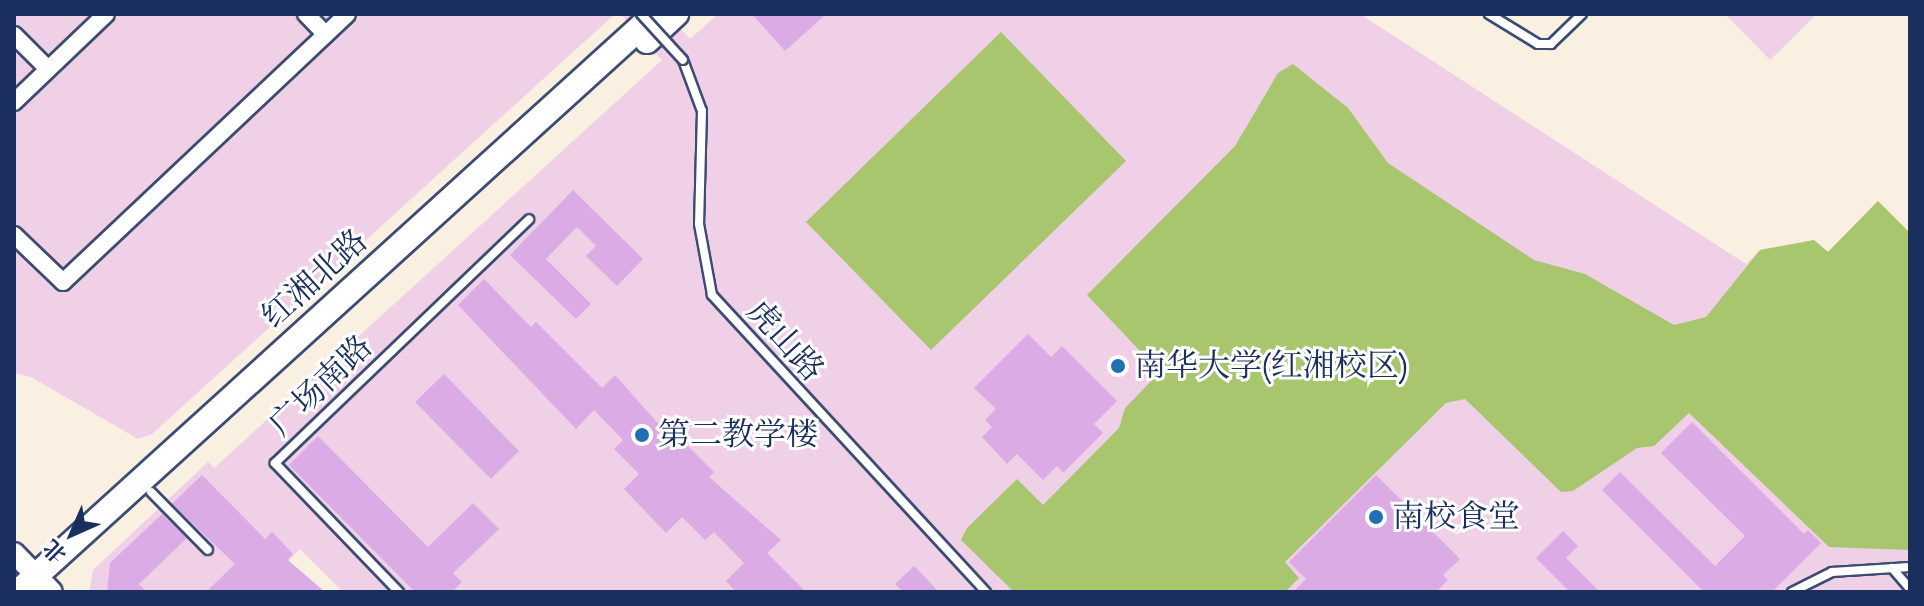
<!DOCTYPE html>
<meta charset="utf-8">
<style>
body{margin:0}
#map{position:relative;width:1924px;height:606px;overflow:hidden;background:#faf0e2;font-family:"IM FELL Great Primer","Noto Serif SC",serif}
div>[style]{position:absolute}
.built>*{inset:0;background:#efd0e7}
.green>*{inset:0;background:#a7c66e}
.building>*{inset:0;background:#dbabe6}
.roads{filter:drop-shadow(2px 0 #3c4c72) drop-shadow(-2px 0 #3c4c72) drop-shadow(0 2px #3c4c72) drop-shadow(0 -2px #3c4c72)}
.service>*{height:8px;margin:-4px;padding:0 4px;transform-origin:4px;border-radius:4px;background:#fff}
.minor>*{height:16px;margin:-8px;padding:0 8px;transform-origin:8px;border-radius:8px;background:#fff}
.tertiary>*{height:20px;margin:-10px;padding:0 10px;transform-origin:10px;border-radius:10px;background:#fff}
.secondary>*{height:24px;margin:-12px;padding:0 12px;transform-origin:12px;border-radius:12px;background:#fff}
.bridges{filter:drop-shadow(2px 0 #3c4c72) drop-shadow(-2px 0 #3c4c72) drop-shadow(0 2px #3c4c72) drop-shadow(0 -2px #3c4c72)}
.service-bridge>*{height:8px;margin:-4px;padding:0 4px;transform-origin:4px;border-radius:4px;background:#fff}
.dots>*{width:22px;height:22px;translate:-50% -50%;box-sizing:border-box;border:4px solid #fff;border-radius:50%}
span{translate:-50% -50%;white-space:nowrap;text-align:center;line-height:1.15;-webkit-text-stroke:6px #fff;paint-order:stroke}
.street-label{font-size:32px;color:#1b2f5e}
.poi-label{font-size:32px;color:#1b2f5e}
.left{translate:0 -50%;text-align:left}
.frame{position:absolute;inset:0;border:16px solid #1b2f5e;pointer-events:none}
.north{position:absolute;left:32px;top:494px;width:80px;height:80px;-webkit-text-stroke:6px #fff;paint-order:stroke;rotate:225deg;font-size:22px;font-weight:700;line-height:32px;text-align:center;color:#1b2f5e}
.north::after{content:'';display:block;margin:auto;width:28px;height:36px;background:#1b2f5e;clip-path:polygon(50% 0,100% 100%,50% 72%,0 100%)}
</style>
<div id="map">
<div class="built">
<i style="clip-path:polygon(14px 14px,615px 14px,152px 434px,138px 439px,31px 377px,14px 373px)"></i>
<i style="clip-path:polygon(621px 14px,667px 14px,690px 39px,718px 14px,1360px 14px,1746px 264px,1760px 250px,1814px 240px,1828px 252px,1878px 201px,1910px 233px,1910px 592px,343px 592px,300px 549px,257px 592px,89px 592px,93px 570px,208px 462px,214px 468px,662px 60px)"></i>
<i style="clip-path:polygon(1725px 14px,1817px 14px,1770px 60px)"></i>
</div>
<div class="green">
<i style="clip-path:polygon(1001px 32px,1126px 161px,931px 350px,806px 222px)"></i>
<i style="clip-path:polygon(1293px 64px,1348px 108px,1388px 163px,1534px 260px,1585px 274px,1674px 325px,1706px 317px,1760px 250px,1814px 240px,1828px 252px,1878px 201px,1910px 233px,1910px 550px,1829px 547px,1689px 413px,1654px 446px,1637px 448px,1573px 491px,1561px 492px,1465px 399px,1446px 403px,1285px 562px,1299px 578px,1285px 592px,1014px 592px,961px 540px,967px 528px,1017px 479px,1043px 505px,1119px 428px,1125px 408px,1160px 372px,1087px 295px,1235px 146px,1278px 73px)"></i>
</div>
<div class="building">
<i style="clip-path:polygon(752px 14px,826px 14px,785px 51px)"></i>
<i style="clip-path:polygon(573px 190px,643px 259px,617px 286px,586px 256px,596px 246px,577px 227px,546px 259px,591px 304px,576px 319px,510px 255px)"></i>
<i style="clip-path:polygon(484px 279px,531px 327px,536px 322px,602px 388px,615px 375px,678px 446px,683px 441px,714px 472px,709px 477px,781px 540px,767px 553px,806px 592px,736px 592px,726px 581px,744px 563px,714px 532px,705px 540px,682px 517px,666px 533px,624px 489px,639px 474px,614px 449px,623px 440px,594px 410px,576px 429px,458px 305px)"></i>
<i style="clip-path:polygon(1028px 334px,1051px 357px,1062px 346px,1117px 401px,1094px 424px,1103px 433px,1063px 473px,1057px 466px,1043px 480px,1017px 454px,1007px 464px,982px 437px,992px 427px,985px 420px,996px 409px,974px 388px)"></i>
<i style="clip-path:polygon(444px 374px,519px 451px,491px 479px,415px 402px)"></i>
<i style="clip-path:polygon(1692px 422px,1804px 534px,1808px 530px,1821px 543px,1772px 592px,1704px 592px,1602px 490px,1620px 472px,1715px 566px,1745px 536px,1661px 453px)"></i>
<i style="clip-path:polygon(318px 436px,428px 547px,473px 503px,499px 529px,453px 573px,462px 582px,452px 592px,415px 592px,289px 465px)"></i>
<i style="clip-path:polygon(202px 475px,265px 539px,272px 532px,293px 554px,288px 560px,325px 592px,206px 592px,235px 564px,172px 504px)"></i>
<i style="clip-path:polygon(1376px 475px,1460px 559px,1443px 575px,1448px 580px,1436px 592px,1293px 592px,1306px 579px,1289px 562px)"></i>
<i style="clip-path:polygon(162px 514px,187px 538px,139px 584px,147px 592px,107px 592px,110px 563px)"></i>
<i style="clip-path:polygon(1563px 531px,1578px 546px,1566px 558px,1600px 592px,1570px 592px,1536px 558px)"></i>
<i style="clip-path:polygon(914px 566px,939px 592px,903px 592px,895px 584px)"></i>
</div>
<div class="roads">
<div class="service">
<i style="left:1489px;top:14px;width:57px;rotate:31.5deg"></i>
<i style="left:1538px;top:44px;width:13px"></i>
<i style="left:1551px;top:44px;width:43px;rotate:-44.1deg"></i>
<i style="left:683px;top:60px;width:54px;rotate:69.6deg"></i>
<i style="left:702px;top:111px;width:113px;rotate:91.5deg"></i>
<i style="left:699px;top:224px;width:72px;rotate:79.6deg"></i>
<i style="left:712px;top:295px;width:404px;rotate:47.3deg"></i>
<i style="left:151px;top:492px;width:81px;rotate:45.5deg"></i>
<i style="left:1892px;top:568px;width:28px;rotate:49deg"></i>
<i style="left:399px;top:592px;width:179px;rotate:-133.9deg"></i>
<i style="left:275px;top:463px;width:352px;rotate:-43.8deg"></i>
<i style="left:1792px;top:592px;width:45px;rotate:-26.6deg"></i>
<i style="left:1832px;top:572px;width:78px;rotate:-3.7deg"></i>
</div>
<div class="minor">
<i style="left:306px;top:14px;width:28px;rotate:46deg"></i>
<i style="left:14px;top:35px;width:48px;rotate:45deg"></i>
<i style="left:14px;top:102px;width:127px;rotate:-43.7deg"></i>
<i style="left:14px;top:235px;width:68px;rotate:43.8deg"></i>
<i style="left:63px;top:282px;width:390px;rotate:-43.3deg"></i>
</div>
<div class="tertiary">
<i style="left:14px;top:553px;width:54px;rotate:45.7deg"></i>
</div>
<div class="secondary">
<i style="left:647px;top:41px;width:40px;rotate:-43deg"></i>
<i style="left:18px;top:592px;width:860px;rotate:-42.22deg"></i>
</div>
</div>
<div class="bridges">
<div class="service-bridge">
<i style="left:641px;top:14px;width:62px;rotate:47.6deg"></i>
</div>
</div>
<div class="dots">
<i style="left:1118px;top:366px;background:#1f6fb2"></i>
<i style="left:642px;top:435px;background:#1f6fb2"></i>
<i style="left:1376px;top:517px;background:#1f6fb2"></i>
</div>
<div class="street-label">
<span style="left:315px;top:279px;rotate:-42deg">红湘北路</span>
<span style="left:785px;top:341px;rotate:48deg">虎山路</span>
<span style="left:321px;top:386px;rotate:-44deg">广场南路</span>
</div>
<div class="poi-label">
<span class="left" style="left:1134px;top:366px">南华大学(红湘校区)</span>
<span class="left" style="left:658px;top:435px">第二教学楼</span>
<span class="left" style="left:1392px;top:517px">南校食堂</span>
</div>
<div class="frame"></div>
<div class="north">北</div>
</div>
